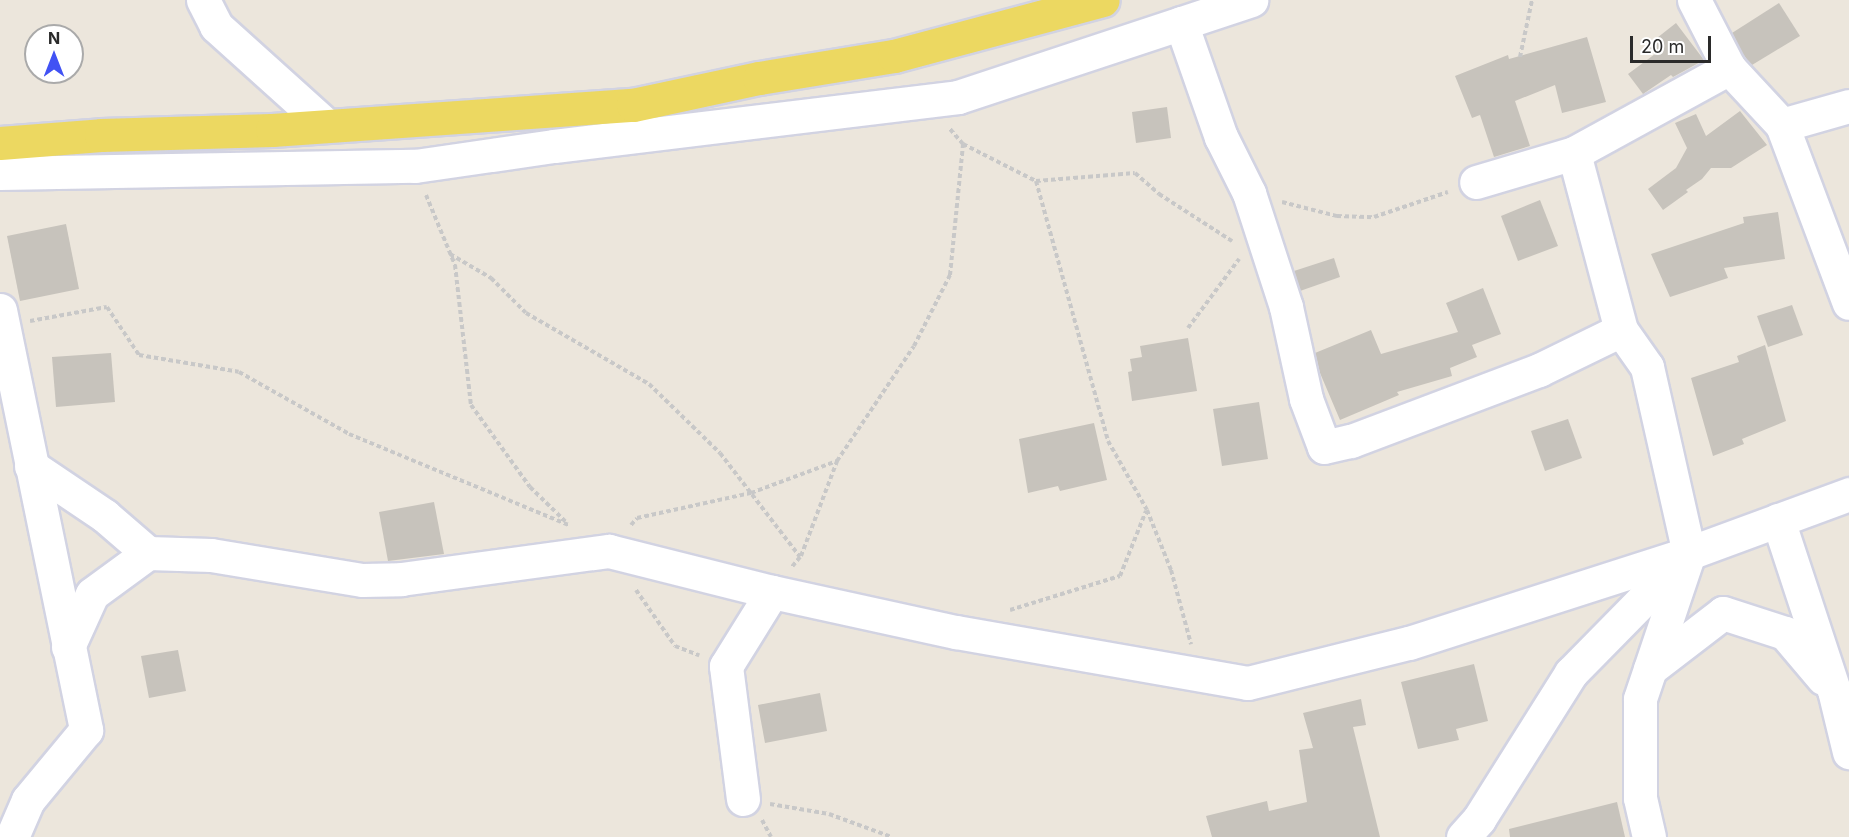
<!DOCTYPE html>
<style>
body{margin:0}
#map{position:relative;width:1849px;height:837px;overflow:hidden;background:#ece6dc;font-family:Inter,sans-serif}
div>[style]{position:absolute}
.building>*{inset:0;background:#c7c3bc}
.path>*{height:4px;margin-top:-2px;transform-origin:0;background:repeating-linear-gradient(90deg,#c8c8c8 0 4.5px,transparent 0 7.5px)}
.roads{filter:drop-shadow(2px 0 #d2d3e2) drop-shadow(-2px 0 #d2d3e2) drop-shadow(0 2px #d2d3e2) drop-shadow(0 -2px #d2d3e2)}
.minor>*{height:33px;margin:-16.5px;padding:0 16.5px;transform-origin:16.5px;border-radius:16.5px;background:#fff}
.major>*{height:33px;margin:-16.5px;padding:0 16.5px;transform-origin:16.5px;border-radius:16.5px;background:#ecd861}
span{translate:-50% -50%;white-space:nowrap;text-align:center;line-height:1.15;-webkit-text-stroke:5px #fff;paint-order:stroke}
.north{position:absolute;left:24px;top:24px;width:60px;height:60px;box-sizing:border-box;background:#fff;border:2px solid #aaa;border-radius:50%;rotate:0deg;font-size:16px;font-weight:700;line-height:24px;text-align:center;color:#2a2a2a}
.north::after{content:'';display:block;margin:auto;width:21px;height:27px;background:#4152f4;clip-path:polygon(50% 0,100% 100%,50% 72%,0 100%)}
.scale{position:absolute;left:1630px;top:36px;width:81px;height:27px;box-sizing:border-box;border:3px solid #2a2a2a;border-top:0;padding-left:8px;font-size:18px;line-height:21px;white-space:nowrap;color:#2a2a2a;-webkit-text-stroke:4px #fff;paint-order:stroke}
</style>
<div id="map">
<div class="building">
<i style="clip-path:polygon(1779px 3px,1800px 36px,1752px 65px,1744px 57px,1732px 33px)"></i>
<i style="clip-path:polygon(1676px 23px,1704px 60px,1673px 77px,1671px 75px,1643px 94px,1628px 74px,1655px 54px,1648px 45px)"></i>
<i style="clip-path:polygon(1587px 37px,1606px 102px,1562px 113px,1555px 85px,1515px 101px,1530px 146px,1494px 157px,1480px 115px,1472px 118px,1455px 76px,1508px 55px,1509px 59px)"></i>
<i style="clip-path:polygon(1167px 107px,1171px 138px,1136px 143px,1132px 112px)"></i>
<i style="clip-path:polygon(1740px 111px,1767px 145px,1731px 168px,1711px 168px,1702px 179px,1686px 190px,1688px 192px,1663px 210px,1648px 189px,1676px 168px,1687px 148px,1675px 123px,1696px 114px,1706px 136px)"></i>
<i style="clip-path:polygon(1540px 200px,1558px 246px,1518px 261px,1501px 216px)"></i>
<i style="clip-path:polygon(1778px 212px,1785px 259px,1724px 268px,1728px 278px,1670px 297px,1651px 254px,1744px 223px,1743px 217px)"></i>
<i style="clip-path:polygon(66px 224px,79px 289px,20px 301px,7px 236px)"></i>
<i style="clip-path:polygon(1334px 258px,1340px 277px,1300px 291px,1294px 271px)"></i>
<i style="clip-path:polygon(1483px 288px,1501px 334px,1472px 345px,1477px 357px,1450px 368px,1452px 376px,1397px 392px,1399px 395px,1340px 420px,1320px 373px,1315px 353px,1371px 330px,1381px 354px,1458px 332px,1446px 303px)"></i>
<i style="clip-path:polygon(1792px 305px,1803px 335px,1768px 347px,1757px 316px)"></i>
<i style="clip-path:polygon(1188px 338px,1197px 391px,1132px 401px,1128px 372px,1132px 371px,1130px 359px,1142px 357px,1140px 346px)"></i>
<i style="clip-path:polygon(1765px 345px,1786px 421px,1742px 439px,1744px 444px,1713px 456px,1691px 378px,1739px 362px,1737px 356px)"></i>
<i style="clip-path:polygon(111px 353px,115px 402px,56px 407px,52px 357px)"></i>
<i style="clip-path:polygon(1259px 402px,1268px 459px,1222px 466px,1213px 409px)"></i>
<i style="clip-path:polygon(1568px 419px,1582px 458px,1545px 471px,1531px 431px)"></i>
<i style="clip-path:polygon(1094px 423px,1107px 480px,1060px 491px,1058px 486px,1028px 493px,1019px 439px)"></i>
<i style="clip-path:polygon(434px 502px,444px 554px,388px 561px,379px 512px)"></i>
<i style="clip-path:polygon(178px 650px,186px 691px,149px 698px,141px 656px)"></i>
<i style="clip-path:polygon(1474px 664px,1488px 721px,1456px 729px,1459px 740px,1418px 749px,1401px 682px)"></i>
<i style="clip-path:polygon(820px 693px,827px 731px,765px 743px,758px 705px)"></i>
<i style="clip-path:polygon(1361px 699px,1366px 725px,1353px 727px,1380px 837px,1212px 837px,1206px 816px,1267px 801px,1269px 811px,1307px 802px,1299px 750px,1313px 748px,1303px 713px)"></i>
<i style="clip-path:polygon(1617px 802px,1625px 837px,1510px 837px,1509px 829px)"></i>
</div>
<div class="path">
<i style="left:1520px;top:57px;width:58px;rotate:-78.1deg"></i>
<i style="left:963px;top:144px;width:82px;rotate:26.9deg"></i>
<i style="left:1036px;top:181px;width:270px;rotate:74.5deg"></i>
<i style="left:1108px;top:441px;width:79px;rotate:60.5deg"></i>
<i style="left:1147px;top:510px;width:65px;rotate:68.2deg"></i>
<i style="left:1171px;top:570px;width:77px;rotate:74.9deg"></i>
<i style="left:1036px;top:181px;width:99px;rotate:-4.6deg"></i>
<i style="left:1135px;top:173px;width:32px;rotate:41deg"></i>
<i style="left:1159px;top:194px;width:87px;rotate:32.8deg"></i>
<i style="left:426px;top:195px;width:76px;rotate:67.5deg"></i>
<i style="left:455px;top:265px;width:141px;rotate:83.5deg"></i>
<i style="left:471px;top:405px;width:101px;rotate:54.3deg"></i>
<i style="left:530px;top:487px;width:50px;rotate:44.2deg"></i>
<i style="left:1282px;top:202px;width:57px;rotate:14.3deg"></i>
<i style="left:1337px;top:216px;width:37px;rotate:2deg"></i>
<i style="left:1374px;top:217px;width:78px;rotate:-18.7deg"></i>
<i style="left:450px;top:254px;width:48px;rotate:30.3deg"></i>
<i style="left:491px;top:278px;width:49px;rotate:45deg"></i>
<i style="left:526px;top:313px;width:142px;rotate:30deg"></i>
<i style="left:649px;top:384px;width:99px;rotate:44.2deg"></i>
<i style="left:720px;top:453px;width:131px;rotate:52.4deg"></i>
<i style="left:800px;top:557px;width:13px;rotate:129deg"></i>
<i style="left:30px;top:321px;width:78px;rotate:-10.3deg"></i>
<i style="left:107px;top:307px;width:58px;rotate:56.3deg"></i>
<i style="left:139px;top:355px;width:101px;rotate:9.6deg"></i>
<i style="left:239px;top:372px;width:126px;rotate:29.4deg"></i>
<i style="left:349px;top:434px;width:238px;rotate:22.5deg"></i>
<i style="left:1188px;top:328px;width:86px;rotate:-53.5deg"></i>
<i style="left:631px;top:525px;width:9px;rotate:-49deg"></i>
<i style="left:637px;top:518px;width:117px;rotate:-12.4deg"></i>
<i style="left:751px;top:493px;width:92px;rotate:-20.4deg"></i>
<i style="left:801px;top:556px;width:102px;rotate:-69.2deg"></i>
<i style="left:837px;top:461px;width:138px;rotate:-56.2deg"></i>
<i style="left:914px;top:346px;width:80px;rotate:-63.1deg"></i>
<i style="left:950px;top:275px;width:132px;rotate:-84.3deg"></i>
<i style="left:963px;top:144px;width:21px;rotate:-131deg"></i>
<i style="left:636px;top:590px;width:68px;rotate:55.1deg"></i>
<i style="left:675px;top:646px;width:26px;rotate:21deg"></i>
<i style="left:1010px;top:610px;width:115px;rotate:-17.2deg"></i>
<i style="left:1120px;top:576px;width:70px;rotate:-68.2deg"></i>
<i style="left:770px;top:804px;width:60px;rotate:9.6deg"></i>
<i style="left:829px;top:814px;width:67px;rotate:20.1deg"></i>
<i style="left:762px;top:820px;width:19px;rotate:62deg"></i>
</div>
<div class="roads">
<div class="minor">
<i style="left:203px;top:0;width:29px;rotate:63deg"></i>
<i style="left:216px;top:26px;width:149px;rotate:42deg"></i>
<i style="left:1694px;top:0;width:76px;rotate:62.8deg"></i>
<i style="left:1729px;top:68px;width:78px;rotate:47.1deg"></i>
<i style="left:1782px;top:125px;width:190px;rotate:69.4deg"></i>
<i style="left:1181px;top:23px;width:121px;rotate:70.7deg"></i>
<i style="left:1221px;top:137px;width:63px;rotate:63.4deg"></i>
<i style="left:1249px;top:193px;width:120px;rotate:72deg"></i>
<i style="left:1286px;top:307px;width:94px;rotate:77.7deg"></i>
<i style="left:1306px;top:399px;width:51px;rotate:69.4deg"></i>
<i style="left:1324px;top:447px;width:28px;rotate:-13deg"></i>
<i style="left:1351px;top:441px;width:201px;rotate:-20.7deg"></i>
<i style="left:1539px;top:370px;width:91px;rotate:-26deg"></i>
<i style="left:1621px;top:330px;width:183px;rotate:-104.9deg"></i>
<i style="left:1574px;top:153px;width:102px;rotate:163.5deg"></i>
<i style="left:1782px;top:125px;width:70px;rotate:-15.8deg"></i>
<i style="left:1574px;top:153px;width:177px;rotate:-28.7deg"></i>
<i style="left:0;top:173px;width:415px;rotate:-1deg"></i>
<i style="left:415px;top:166px;width:140px;rotate:-8.2deg"></i>
<i style="left:554px;top:146px;width:407px;rotate:-6.9deg"></i>
<i style="left:958px;top:97px;width:309px;rotate:-18.3deg"></i>
<i style="left:0;top:310px;width:429px;rotate:78.4deg"></i>
<i style="left:86px;top:730px;width:91px;rotate:129.6deg"></i>
<i style="left:28px;top:800px;width:40px;rotate:113.4deg"></i>
<i style="left:1621px;top:330px;width:45px;rotate:54.9deg"></i>
<i style="left:1647px;top:367px;width:191px;rotate:77.3deg"></i>
<i style="left:1689px;top:553px;width:154px;rotate:108.6deg"></i>
<i style="left:1640px;top:699px;width:99px;rotate:90deg"></i>
<i style="left:1640px;top:798px;width:40px;rotate:77deg"></i>
<i style="left:31px;top:466px;width:89px;rotate:34deg"></i>
<i style="left:105px;top:516px;width:57px;rotate:40.7deg"></i>
<i style="left:148px;top:553px;width:63px;rotate:1.8deg"></i>
<i style="left:211px;top:555px;width:153px;rotate:9.4deg"></i>
<i style="left:362px;top:580px;width:39px;rotate:-1deg"></i>
<i style="left:401px;top:579px;width:210px;rotate:-7.7deg"></i>
<i style="left:609px;top:551px;width:168px;rotate:14.1deg"></i>
<i style="left:772px;top:592px;width:188px;rotate:12.3deg"></i>
<i style="left:956px;top:632px;width:296px;rotate:9.9deg"></i>
<i style="left:1248px;top:683px;width:166px;rotate:-14deg"></i>
<i style="left:1409px;top:643px;width:294px;rotate:-17.8deg"></i>
<i style="left:1778px;top:520px;width:179px;rotate:71.8deg"></i>
<i style="left:1834px;top:690px;width:64px;rotate:76.4deg"></i>
<i style="left:68px;top:647px;width:58px;rotate:-65.6deg"></i>
<i style="left:92px;top:594px;width:69px;rotate:-36.2deg"></i>
<i style="left:1650px;top:669px;width:92px;rotate:-37.5deg"></i>
<i style="left:1723px;top:613px;width:65px;rotate:17.9deg"></i>
<i style="left:1785px;top:633px;width:59px;rotate:49.8deg"></i>
<i style="left:743px;top:799px;width:134px;rotate:-97.3deg"></i>
<i style="left:726px;top:666px;width:87px;rotate:-58.1deg"></i>
<i style="left:1463px;top:837px;width:24px;rotate:-48deg"></i>
<i style="left:1479px;top:819px;width:173px;rotate:-57.8deg"></i>
<i style="left:1571px;top:673px;width:168px;rotate:-45.5deg"></i>
<i style="left:1689px;top:553px;width:171px;rotate:-20.2deg"></i>
</div>
<div class="major">
<i style="left:0;top:143px;width:101px;rotate:-4.5deg"></i>
<i style="left:101px;top:135px;width:171px;rotate:-1.7deg"></i>
<i style="left:272px;top:130px;width:362px;rotate:-4deg"></i>
<i style="left:633px;top:105px;width:129px;rotate:-12.1deg"></i>
<i style="left:759px;top:78px;width:137px;rotate:-9.3deg"></i>
<i style="left:894px;top:56px;width:216px;rotate:-15deg"></i>
</div>
</div>
<div class="north">N</div>
<div class="scale">20 m</div>
</div>
